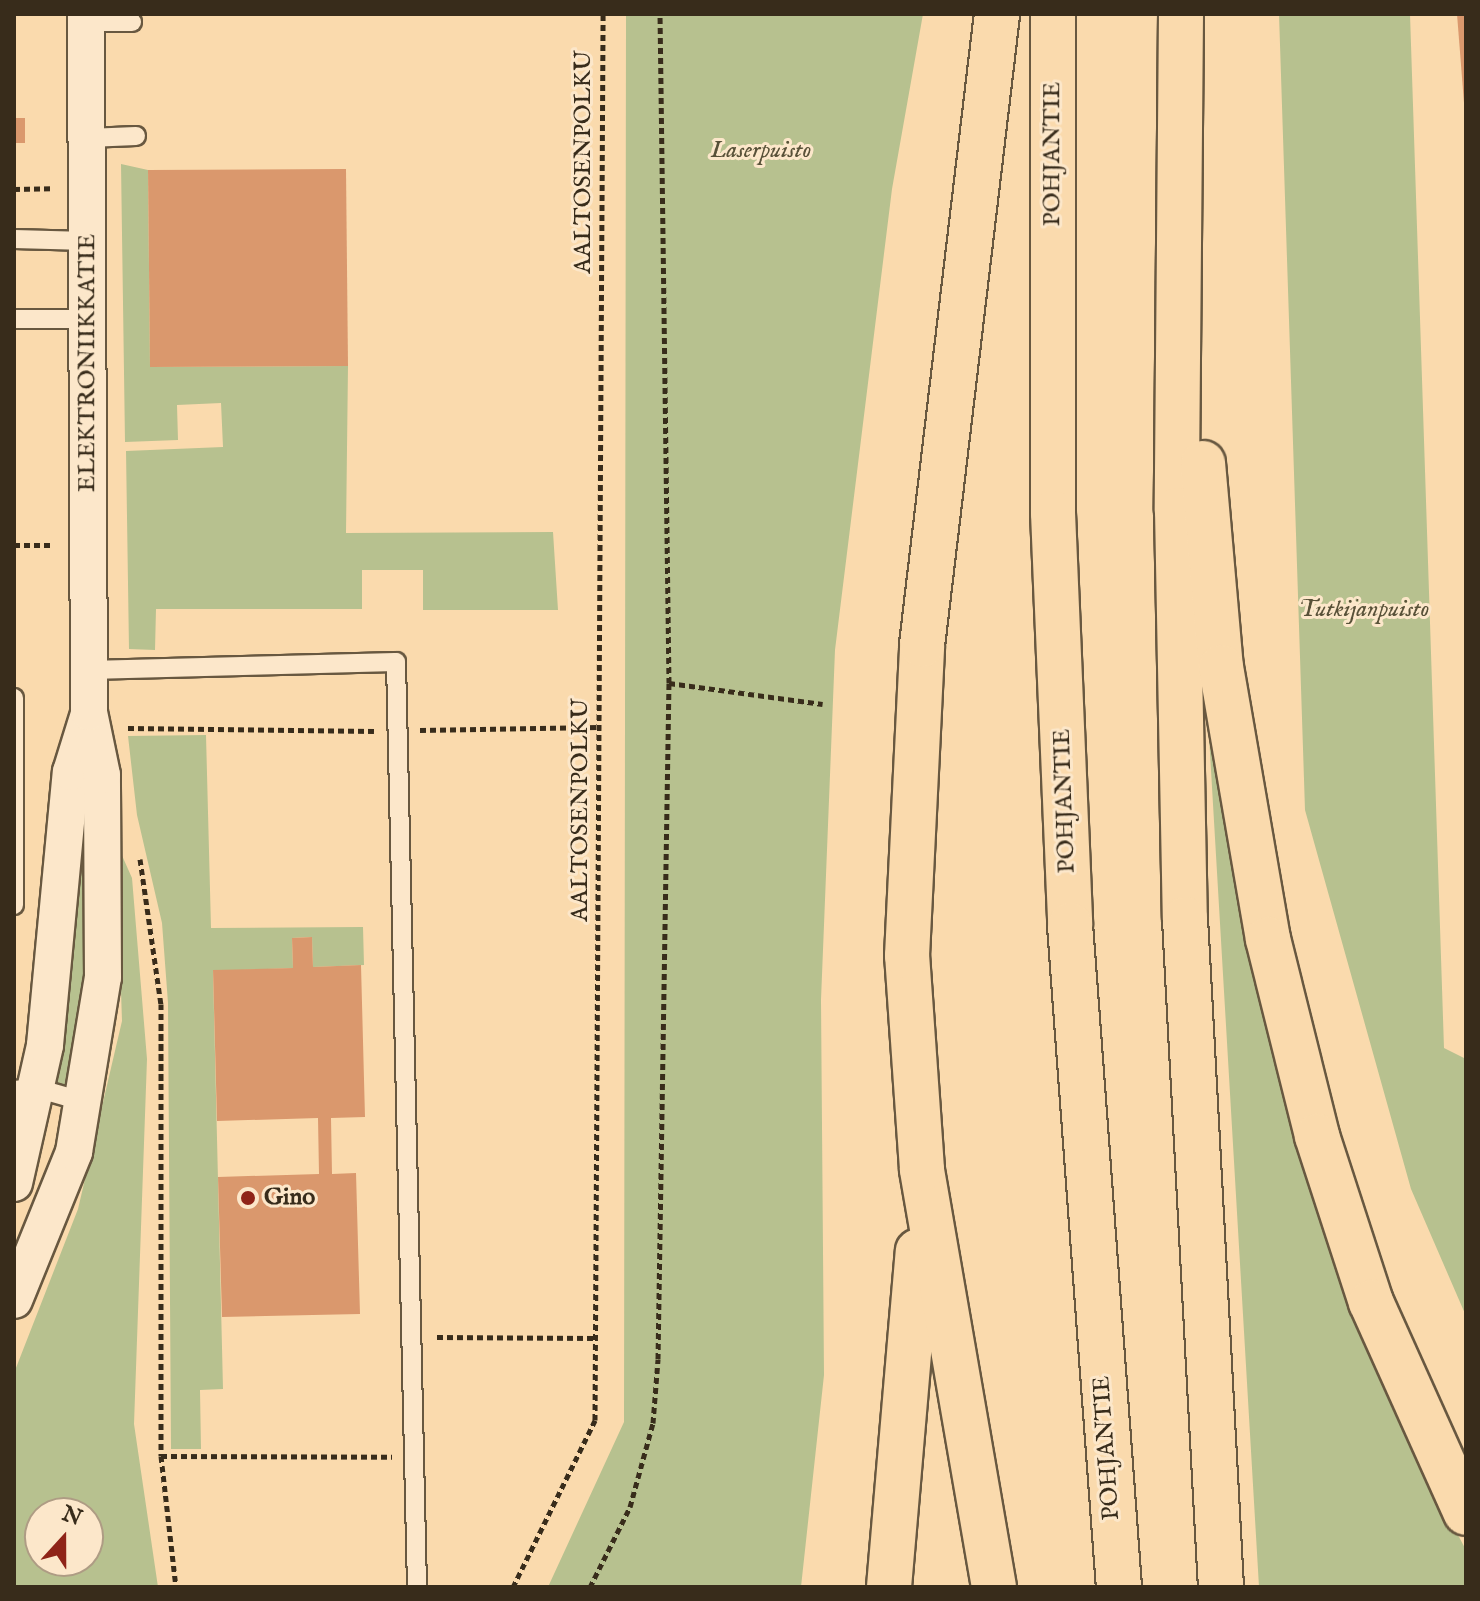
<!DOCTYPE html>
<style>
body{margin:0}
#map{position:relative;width:1480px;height:1601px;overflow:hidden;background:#fadaad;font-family:"IM FELL English",serif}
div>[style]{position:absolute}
.green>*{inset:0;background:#b7c18f}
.building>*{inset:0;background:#da986d}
.path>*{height:5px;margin-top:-2.5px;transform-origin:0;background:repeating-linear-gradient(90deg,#382c1b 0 6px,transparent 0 10px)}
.roads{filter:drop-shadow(2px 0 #685840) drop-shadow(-2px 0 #685840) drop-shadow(0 2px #685840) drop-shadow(0 -2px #685840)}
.lane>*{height:18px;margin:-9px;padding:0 9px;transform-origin:9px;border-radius:9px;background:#fce7ca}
.street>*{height:36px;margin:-18px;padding:0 18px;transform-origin:18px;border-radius:18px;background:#fce7ca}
.highway>*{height:44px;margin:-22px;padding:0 22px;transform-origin:22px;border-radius:22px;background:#fadaad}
.dots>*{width:22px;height:22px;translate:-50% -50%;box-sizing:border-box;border:4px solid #fce7ca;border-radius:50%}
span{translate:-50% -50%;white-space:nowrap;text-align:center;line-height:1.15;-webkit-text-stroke:6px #fce7ca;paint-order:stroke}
.park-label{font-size:24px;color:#585138;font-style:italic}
.street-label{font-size:24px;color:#382c1b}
.poi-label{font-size:24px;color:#382c1b;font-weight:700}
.left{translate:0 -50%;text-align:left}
.frame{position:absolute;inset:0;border:16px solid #382c1b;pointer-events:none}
.north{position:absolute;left:24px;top:1497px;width:80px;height:80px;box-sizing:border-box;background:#fce7ca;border:2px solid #ae9c84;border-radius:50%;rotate:21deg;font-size:22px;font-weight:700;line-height:32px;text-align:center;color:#382c1b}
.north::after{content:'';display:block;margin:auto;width:28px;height:36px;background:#8f2418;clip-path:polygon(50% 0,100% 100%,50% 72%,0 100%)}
</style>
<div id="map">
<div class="green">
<i style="clip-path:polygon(626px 14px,923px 14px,892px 189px,835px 650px,821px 1000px,824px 1375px,801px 1587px,548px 1587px,624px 1422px)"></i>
<i style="clip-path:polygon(1279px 14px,1410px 14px,1444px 1048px,1466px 1059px,1466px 1316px,1411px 1189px,1305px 810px)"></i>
<i style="clip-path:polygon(121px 164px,148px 170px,150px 367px,348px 366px,346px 533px,553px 532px,558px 610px,423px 610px,423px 570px,362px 570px,362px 609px,156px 609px,155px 650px,129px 649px,126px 451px,223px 447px,221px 403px,177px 405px,178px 440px,125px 442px)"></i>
<i style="clip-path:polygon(1207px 702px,1428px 1479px,1466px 1550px,1466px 1587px,1259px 1587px)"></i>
<i style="clip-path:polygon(206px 735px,211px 928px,363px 927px,364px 965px,313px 967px,312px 937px,292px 938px,293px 968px,213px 971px,223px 1389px,200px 1390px,201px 1449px,171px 1449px,168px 1003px,162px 923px,137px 815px,128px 736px)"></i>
<i style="clip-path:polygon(79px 831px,92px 832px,92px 943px,66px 1091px,52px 1088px)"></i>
<i style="clip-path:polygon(evenodd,116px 842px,132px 878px,147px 1059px,134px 1424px,158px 1587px,14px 1587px,14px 1373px,78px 1209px,122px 1021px,116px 842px,40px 1513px,88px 1513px,88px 1561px,40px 1561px,40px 1513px)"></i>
</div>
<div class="building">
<i style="clip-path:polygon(1457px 14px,1466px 14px,1466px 103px,1464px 103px)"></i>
<i style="clip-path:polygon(14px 118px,25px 118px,25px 143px,14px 143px)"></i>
<i style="clip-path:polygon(346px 169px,348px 366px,150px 367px,148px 170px)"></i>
<i style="clip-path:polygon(312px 937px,313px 967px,361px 965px,365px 1117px,331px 1118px,332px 1174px,356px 1173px,360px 1314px,222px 1317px,218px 1177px,319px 1174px,318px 1118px,217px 1121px,213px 970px,293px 968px,292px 938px)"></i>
</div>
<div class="path">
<i style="left:14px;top:189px;width:39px;rotate:-1deg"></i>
<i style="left:14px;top:545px;width:39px"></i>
<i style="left:669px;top:683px;width:155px;rotate:7.8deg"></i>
<i style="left:128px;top:728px;width:246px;rotate:0.7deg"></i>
<i style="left:420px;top:730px;width:179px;rotate:-1deg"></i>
<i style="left:140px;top:859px;width:147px;rotate:81.8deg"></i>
<i style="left:161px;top:1004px;width:452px;rotate:90deg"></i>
<i style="left:161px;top:1456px;width:132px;rotate:83.5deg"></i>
<i style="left:437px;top:1337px;width:159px;rotate:0.4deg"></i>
<i style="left:161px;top:1456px;width:231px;rotate:0.2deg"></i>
<i style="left:513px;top:1587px;width:186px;rotate:-63.8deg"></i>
<i style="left:595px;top:1420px;width:1406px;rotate:-89.67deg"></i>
<i style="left:590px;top:1587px;width:89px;rotate:-63.4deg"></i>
<i style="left:630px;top:1507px;width:87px;rotate:-74.7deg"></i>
<i style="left:653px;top:1423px;width:64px;rotate:-85.5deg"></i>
<i style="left:658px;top:1359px;width:676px;rotate:-89.07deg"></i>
<i style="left:669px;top:683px;width:669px;rotate:-90.77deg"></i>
</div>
<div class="roads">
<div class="lane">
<i style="left:86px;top:22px;width:46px"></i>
<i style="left:88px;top:138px;width:48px;rotate:-2.4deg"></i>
<i style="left:14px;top:239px;width:73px;rotate:1.6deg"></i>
<i style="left:14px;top:319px;width:74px"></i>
<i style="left:89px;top:670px;width:307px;rotate:-1.5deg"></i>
<i style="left:396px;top:662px;width:925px;rotate:88.7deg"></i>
<i style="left:14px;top:698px;width:207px;rotate:90deg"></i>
<i style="left:14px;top:1090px;width:22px;rotate:-5deg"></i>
<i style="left:36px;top:1088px;width:51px;rotate:15.9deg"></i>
</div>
<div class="street">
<i style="left:14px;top:1183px;width:141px;rotate:-77.3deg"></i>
<i style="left:45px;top:1045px;width:274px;rotate:-84.6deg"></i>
<i style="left:71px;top:772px;width:58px;rotate:-72.8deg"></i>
<i style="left:14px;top:1300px;width:160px;rotate:-67.9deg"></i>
<i style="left:74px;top:1152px;width:177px;rotate:-80.6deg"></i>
<i style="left:103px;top:977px;width:202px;rotate:-90.3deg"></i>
<i style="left:102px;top:775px;width:64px;rotate:-101.7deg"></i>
<i style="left:89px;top:712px;width:698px;rotate:-90.25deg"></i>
</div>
<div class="highway">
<i style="left:1053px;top:14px;width:499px;rotate:90deg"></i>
<i style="left:1053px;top:513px;width:412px;rotate:87.6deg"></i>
<i style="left:1070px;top:925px;width:664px;rotate:85.77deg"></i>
<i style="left:1181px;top:14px;width:496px;rotate:90.5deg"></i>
<i style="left:1177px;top:510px;width:409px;rotate:88.9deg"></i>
<i style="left:1185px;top:919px;width:669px;rotate:86.92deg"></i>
<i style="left:1203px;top:463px;width:205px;rotate:85deg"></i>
<i style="left:1221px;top:667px;width:276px;rotate:80.2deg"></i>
<i style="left:1268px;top:939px;width:203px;rotate:76deg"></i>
<i style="left:1317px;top:1136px;width:175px;rotate:72deg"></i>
<i style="left:1371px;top:1302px;width:231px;rotate:65.8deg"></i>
<i style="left:889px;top:1587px;width:337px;rotate:-85.1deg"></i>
<i style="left:994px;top:1587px;width:424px;rotate:-99.8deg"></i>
<i style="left:922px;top:1169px;width:214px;rotate:-94deg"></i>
<i style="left:907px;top:956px;width:311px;rotate:-87.2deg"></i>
<i style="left:922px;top:645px;width:635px;rotate:-83.22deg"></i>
</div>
</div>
<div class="dots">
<i style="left:248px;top:1198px;background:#8f2418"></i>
</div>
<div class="park-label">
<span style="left:761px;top:151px">Laserpuisto</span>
<span style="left:1364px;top:610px">Tutkijanpuisto</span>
</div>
<div class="street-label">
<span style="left:1053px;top:154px;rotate:-90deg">POHJANTIE</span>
<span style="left:584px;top:162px;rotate:-90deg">AALTOSENPOLKU</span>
<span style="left:88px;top:363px;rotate:-90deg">ELEKTRONIIKKATIE</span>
<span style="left:1065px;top:801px;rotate:-92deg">POHJANTIE</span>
<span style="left:581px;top:810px;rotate:-90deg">AALTOSENPOLKU</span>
<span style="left:1107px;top:1448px;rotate:-94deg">POHJANTIE</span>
</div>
<div class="poi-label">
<span class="left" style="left:264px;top:1198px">Gino</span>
</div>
<div class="frame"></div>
<div class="north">N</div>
</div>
